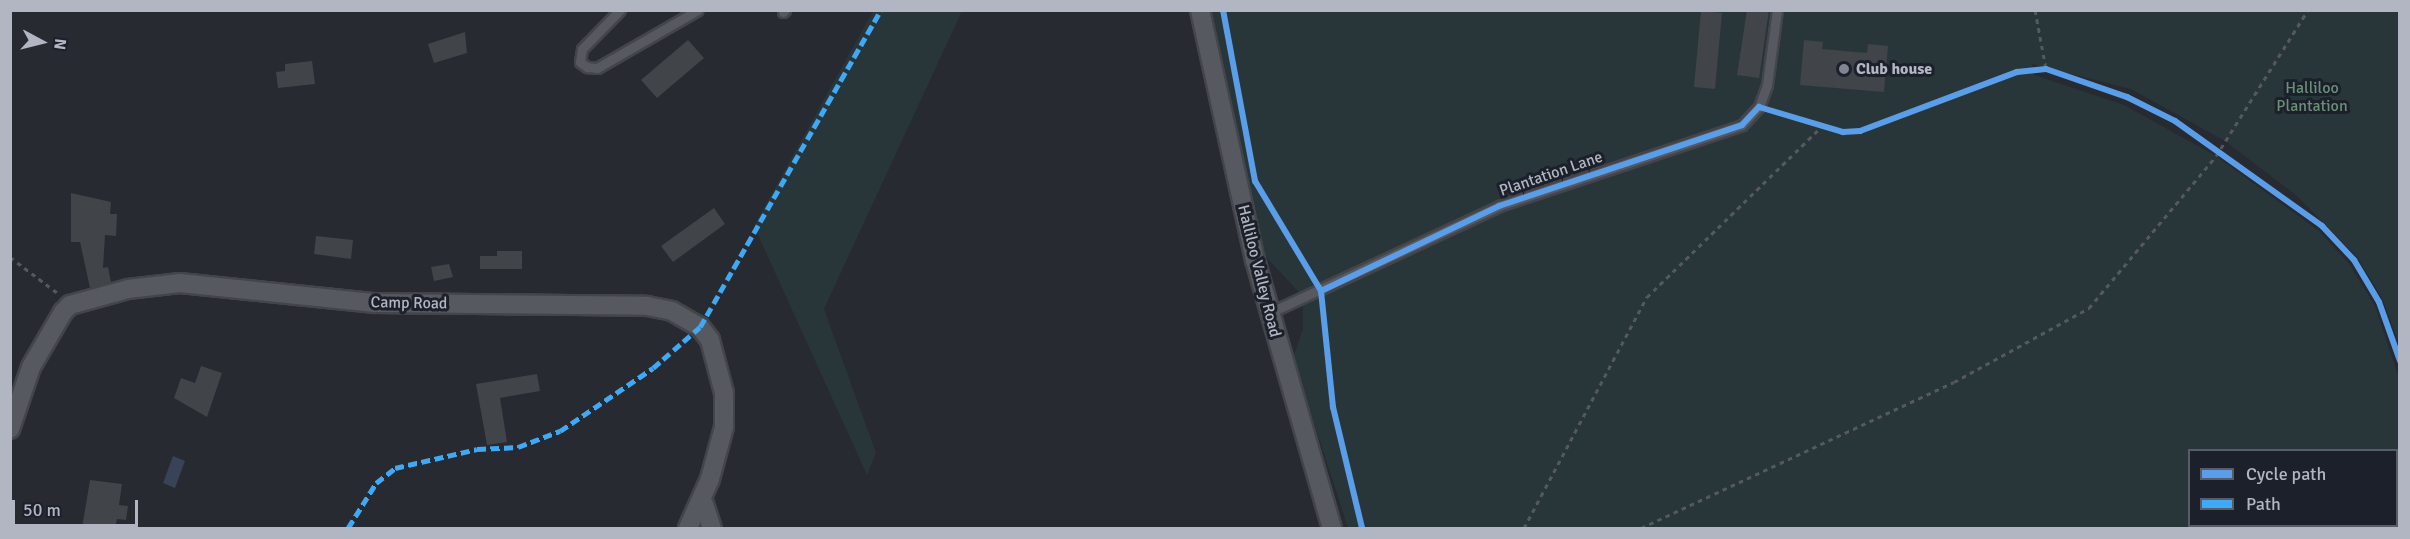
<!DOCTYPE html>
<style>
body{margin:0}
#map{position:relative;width:2410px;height:539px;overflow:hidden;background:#272a31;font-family:Signika,sans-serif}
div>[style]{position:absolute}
.green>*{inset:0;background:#293639}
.water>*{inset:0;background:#384358}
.building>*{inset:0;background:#414449}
.path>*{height:3px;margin-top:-1.5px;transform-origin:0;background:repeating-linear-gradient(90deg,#55585d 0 4.5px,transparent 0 9px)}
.roads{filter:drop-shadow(2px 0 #43454a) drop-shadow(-2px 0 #43454a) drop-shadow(0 2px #43454a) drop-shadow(0 -2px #43454a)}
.service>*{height:9px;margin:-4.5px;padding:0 4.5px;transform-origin:4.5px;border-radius:4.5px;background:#565960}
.minor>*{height:18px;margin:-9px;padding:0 9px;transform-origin:9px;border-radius:9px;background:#565960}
.quiet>*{height:4.5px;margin-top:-2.25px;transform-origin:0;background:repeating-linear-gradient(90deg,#3fa9f5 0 9px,transparent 0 13.5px)}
.cycleway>*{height:6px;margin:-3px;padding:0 3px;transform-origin:3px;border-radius:3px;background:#5a9eea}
.dots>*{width:16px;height:16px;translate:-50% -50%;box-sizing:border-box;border:3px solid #1b202a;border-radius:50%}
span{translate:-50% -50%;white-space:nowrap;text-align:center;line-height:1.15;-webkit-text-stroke:6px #1b202a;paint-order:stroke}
.poi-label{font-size:16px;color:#b1b6c2;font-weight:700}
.left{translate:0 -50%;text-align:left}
.park-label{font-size:16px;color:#6b8f77}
.street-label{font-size:16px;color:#b1b6c2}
.frame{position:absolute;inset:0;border:12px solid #b1b6c2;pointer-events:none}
.legend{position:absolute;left:2188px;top:449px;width:210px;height:78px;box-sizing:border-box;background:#1b202a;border:2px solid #575c67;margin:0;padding:8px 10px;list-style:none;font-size:18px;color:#b1b6c2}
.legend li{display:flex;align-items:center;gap:12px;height:30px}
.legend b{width:30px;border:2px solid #575c67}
.north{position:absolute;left:12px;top:12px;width:60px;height:60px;-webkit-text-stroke:4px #1b202a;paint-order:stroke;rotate:97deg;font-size:16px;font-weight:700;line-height:24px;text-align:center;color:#b1b6c2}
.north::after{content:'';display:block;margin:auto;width:21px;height:27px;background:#b1b6c2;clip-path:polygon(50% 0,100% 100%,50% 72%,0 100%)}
.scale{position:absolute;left:12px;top:500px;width:126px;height:27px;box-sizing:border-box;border:3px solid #b1b6c2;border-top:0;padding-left:8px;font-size:18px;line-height:21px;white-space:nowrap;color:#b1b6c2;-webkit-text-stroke:4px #1b202a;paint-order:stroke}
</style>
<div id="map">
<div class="green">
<i style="clip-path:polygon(873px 11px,962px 11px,824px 309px,876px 453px,867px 475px,754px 226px)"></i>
<i style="clip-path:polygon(evenodd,1210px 11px,2399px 11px,2399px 344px,2382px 298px,2357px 257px,2296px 195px,2225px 141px,2131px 89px,2032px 64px,2034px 75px,2124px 105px,2216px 156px,2319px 231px,2349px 264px,2375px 306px,2399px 378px,2399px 528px,1348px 528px,1293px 358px,1303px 329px,1303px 306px,1297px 290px,1266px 257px,1220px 75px,1210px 11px,2190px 450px,2396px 450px,2396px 526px,2190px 526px,2190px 450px)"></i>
</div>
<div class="water">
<i style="clip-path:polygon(173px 456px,185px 461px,175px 488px,163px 483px)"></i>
</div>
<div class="building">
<i style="clip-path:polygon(1747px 10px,1769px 10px,1759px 78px,1737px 75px)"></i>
<i style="clip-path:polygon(1701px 11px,1722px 13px,1715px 89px,1694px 87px)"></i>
<i style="clip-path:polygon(465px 32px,467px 53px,434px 63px,428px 44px)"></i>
<i style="clip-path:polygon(688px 40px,704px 58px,657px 98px,641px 80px)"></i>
<i style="clip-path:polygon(1804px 40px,1823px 42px,1822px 49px,1867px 53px,1868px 44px,1888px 46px,1884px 92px,1800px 85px)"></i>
<i style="clip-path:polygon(312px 61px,315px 84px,278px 88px,276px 72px,285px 71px,285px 64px)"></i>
<i style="clip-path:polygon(71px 193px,111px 202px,110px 214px,117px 214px,116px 236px,105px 235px,103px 268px,108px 267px,111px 282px,90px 288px,80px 242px,71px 242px)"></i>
<i style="clip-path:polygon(714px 208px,725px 224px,673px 262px,661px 246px)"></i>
<i style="clip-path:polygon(316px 236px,353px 240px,351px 259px,314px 254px)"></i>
<i style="clip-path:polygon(497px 251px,522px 251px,522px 269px,480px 269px,480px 256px,497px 256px)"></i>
<i style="clip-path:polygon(449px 264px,453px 277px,434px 281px,431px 267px)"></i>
<i style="clip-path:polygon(201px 366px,222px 373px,207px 417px,174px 398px,181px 378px,195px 383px)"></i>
<i style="clip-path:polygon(537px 374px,540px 391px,500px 398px,507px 442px,487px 445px,476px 384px)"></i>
<i style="clip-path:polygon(90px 480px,122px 484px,119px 505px,128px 506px,126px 520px,117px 519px,115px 528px,82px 528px)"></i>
</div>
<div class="path">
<i style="left:2035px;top:10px;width:60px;rotate:79.4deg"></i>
<i style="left:10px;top:257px;width:61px;rotate:37.1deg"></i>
<i style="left:1524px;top:528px;width:262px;rotate:-62deg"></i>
<i style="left:1647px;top:297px;width:245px;rotate:-44.3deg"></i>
<i style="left:1641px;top:528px;width:345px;rotate:-25deg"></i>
<i style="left:1954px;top:382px;width:154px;rotate:-28.7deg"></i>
<i style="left:2089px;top:308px;width:198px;rotate:-50.1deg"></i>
<i style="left:2216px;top:156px;width:173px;rotate:-57.8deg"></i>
</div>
<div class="roads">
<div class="service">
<i style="left:620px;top:10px;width:54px;rotate:134.3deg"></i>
<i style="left:582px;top:49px;width:13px;rotate:99deg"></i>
<i style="left:580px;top:62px;width:9px;rotate:36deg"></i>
<i style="left:587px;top:67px;width:10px;rotate:6deg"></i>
<i style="left:597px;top:68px;width:116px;rotate:-29.9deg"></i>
<i style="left:783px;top:12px;width:3px;rotate:-45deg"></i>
<i style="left:1269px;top:313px;width:254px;rotate:-24.9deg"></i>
<i style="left:1499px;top:206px;width:256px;rotate:-18.4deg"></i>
<i style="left:1742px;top:125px;width:25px;rotate:-47deg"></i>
<i style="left:1759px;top:107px;width:23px;rotate:-70deg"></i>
<i style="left:1767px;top:85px;width:76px;rotate:-82.4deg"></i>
</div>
<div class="minor">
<i style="left:1200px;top:10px;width:256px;rotate:77.6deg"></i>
<i style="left:1255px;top:260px;width:279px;rotate:74deg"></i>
<i style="left:10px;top:429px;width:65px;rotate:-71.3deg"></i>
<i style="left:31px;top:367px;width:64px;rotate:-59.8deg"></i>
<i style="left:63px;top:312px;width:10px;rotate:-45deg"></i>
<i style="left:70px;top:305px;width:60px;rotate:-15.4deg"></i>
<i style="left:128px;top:289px;width:52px;rotate:-6.6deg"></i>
<i style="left:180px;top:283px;width:196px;rotate:5.9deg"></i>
<i style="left:375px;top:303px;width:272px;rotate:0.6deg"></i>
<i style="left:647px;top:306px;width:25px;rotate:11deg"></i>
<i style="left:672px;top:311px;width:32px;rotate:30deg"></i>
<i style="left:700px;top:327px;width:16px;rotate:52deg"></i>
<i style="left:710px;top:340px;width:55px;rotate:75.2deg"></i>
<i style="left:724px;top:393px;width:34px;rotate:90deg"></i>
<i style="left:724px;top:427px;width:54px;rotate:105.1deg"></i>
<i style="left:710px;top:479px;width:54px;rotate:114.2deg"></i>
<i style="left:704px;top:504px;width:25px;rotate:72deg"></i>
</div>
</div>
<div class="quiet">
<i style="left:348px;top:528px;width:53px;rotate:-58.1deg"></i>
<i style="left:376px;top:483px;width:24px;rotate:-38deg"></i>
<i style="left:395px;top:468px;width:84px;rotate:-13deg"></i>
<i style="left:477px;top:449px;width:41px;rotate:-2.8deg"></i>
<i style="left:518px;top:447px;width:45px;rotate:-20.9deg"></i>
<i style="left:560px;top:431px;width:112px;rotate:-34.1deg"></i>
<i style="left:653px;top:368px;width:62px;rotate:-41.1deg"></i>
<i style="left:700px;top:327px;width:365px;rotate:-60.3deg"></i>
</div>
<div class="cycleway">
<i style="left:1223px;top:10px;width:174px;rotate:79.4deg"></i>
<i style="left:1255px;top:181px;width:128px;rotate:59deg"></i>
<i style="left:1321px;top:291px;width:117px;rotate:84.1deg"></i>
<i style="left:1333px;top:407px;width:124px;rotate:76.5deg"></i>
<i style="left:1321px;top:291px;width:197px;rotate:-25.5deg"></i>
<i style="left:1499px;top:206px;width:256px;rotate:-18.4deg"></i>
<i style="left:1742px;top:125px;width:25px;rotate:-47deg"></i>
<i style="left:1759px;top:107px;width:88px;rotate:16.6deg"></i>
<i style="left:1843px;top:132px;width:17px;rotate:-3deg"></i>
<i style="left:1860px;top:131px;width:168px;rotate:-20.6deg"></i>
<i style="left:2017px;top:72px;width:29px;rotate:-6deg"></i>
<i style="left:2046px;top:69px;width:86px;rotate:19.1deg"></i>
<i style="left:2127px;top:97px;width:54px;rotate:26.6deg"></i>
<i style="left:2175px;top:121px;width:181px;rotate:35.5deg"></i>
<i style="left:2322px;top:226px;width:47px;rotate:46.7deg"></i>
<i style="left:2354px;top:260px;width:49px;rotate:59.2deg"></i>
<i style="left:2379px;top:302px;width:63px;rotate:70.4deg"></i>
</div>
<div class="dots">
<i style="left:1844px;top:69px;background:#81858f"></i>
</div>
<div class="poi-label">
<span class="left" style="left:1856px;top:69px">Club house</span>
</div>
<div class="park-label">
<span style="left:2312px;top:97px">Halliloo<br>Plantation</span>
</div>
<div class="street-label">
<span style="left:1551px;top:174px;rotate:-19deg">Plantation Lane</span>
<span style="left:1259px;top:271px;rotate:76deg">Halliloo Valley Road</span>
<span style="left:409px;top:303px;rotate:1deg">Camp Road</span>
</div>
<div class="frame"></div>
<ul class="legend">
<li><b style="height:8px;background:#5a9eea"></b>Cycle path</li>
<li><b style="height:8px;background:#3fa9f5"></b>Path</li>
</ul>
<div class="north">N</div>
<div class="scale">50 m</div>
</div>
